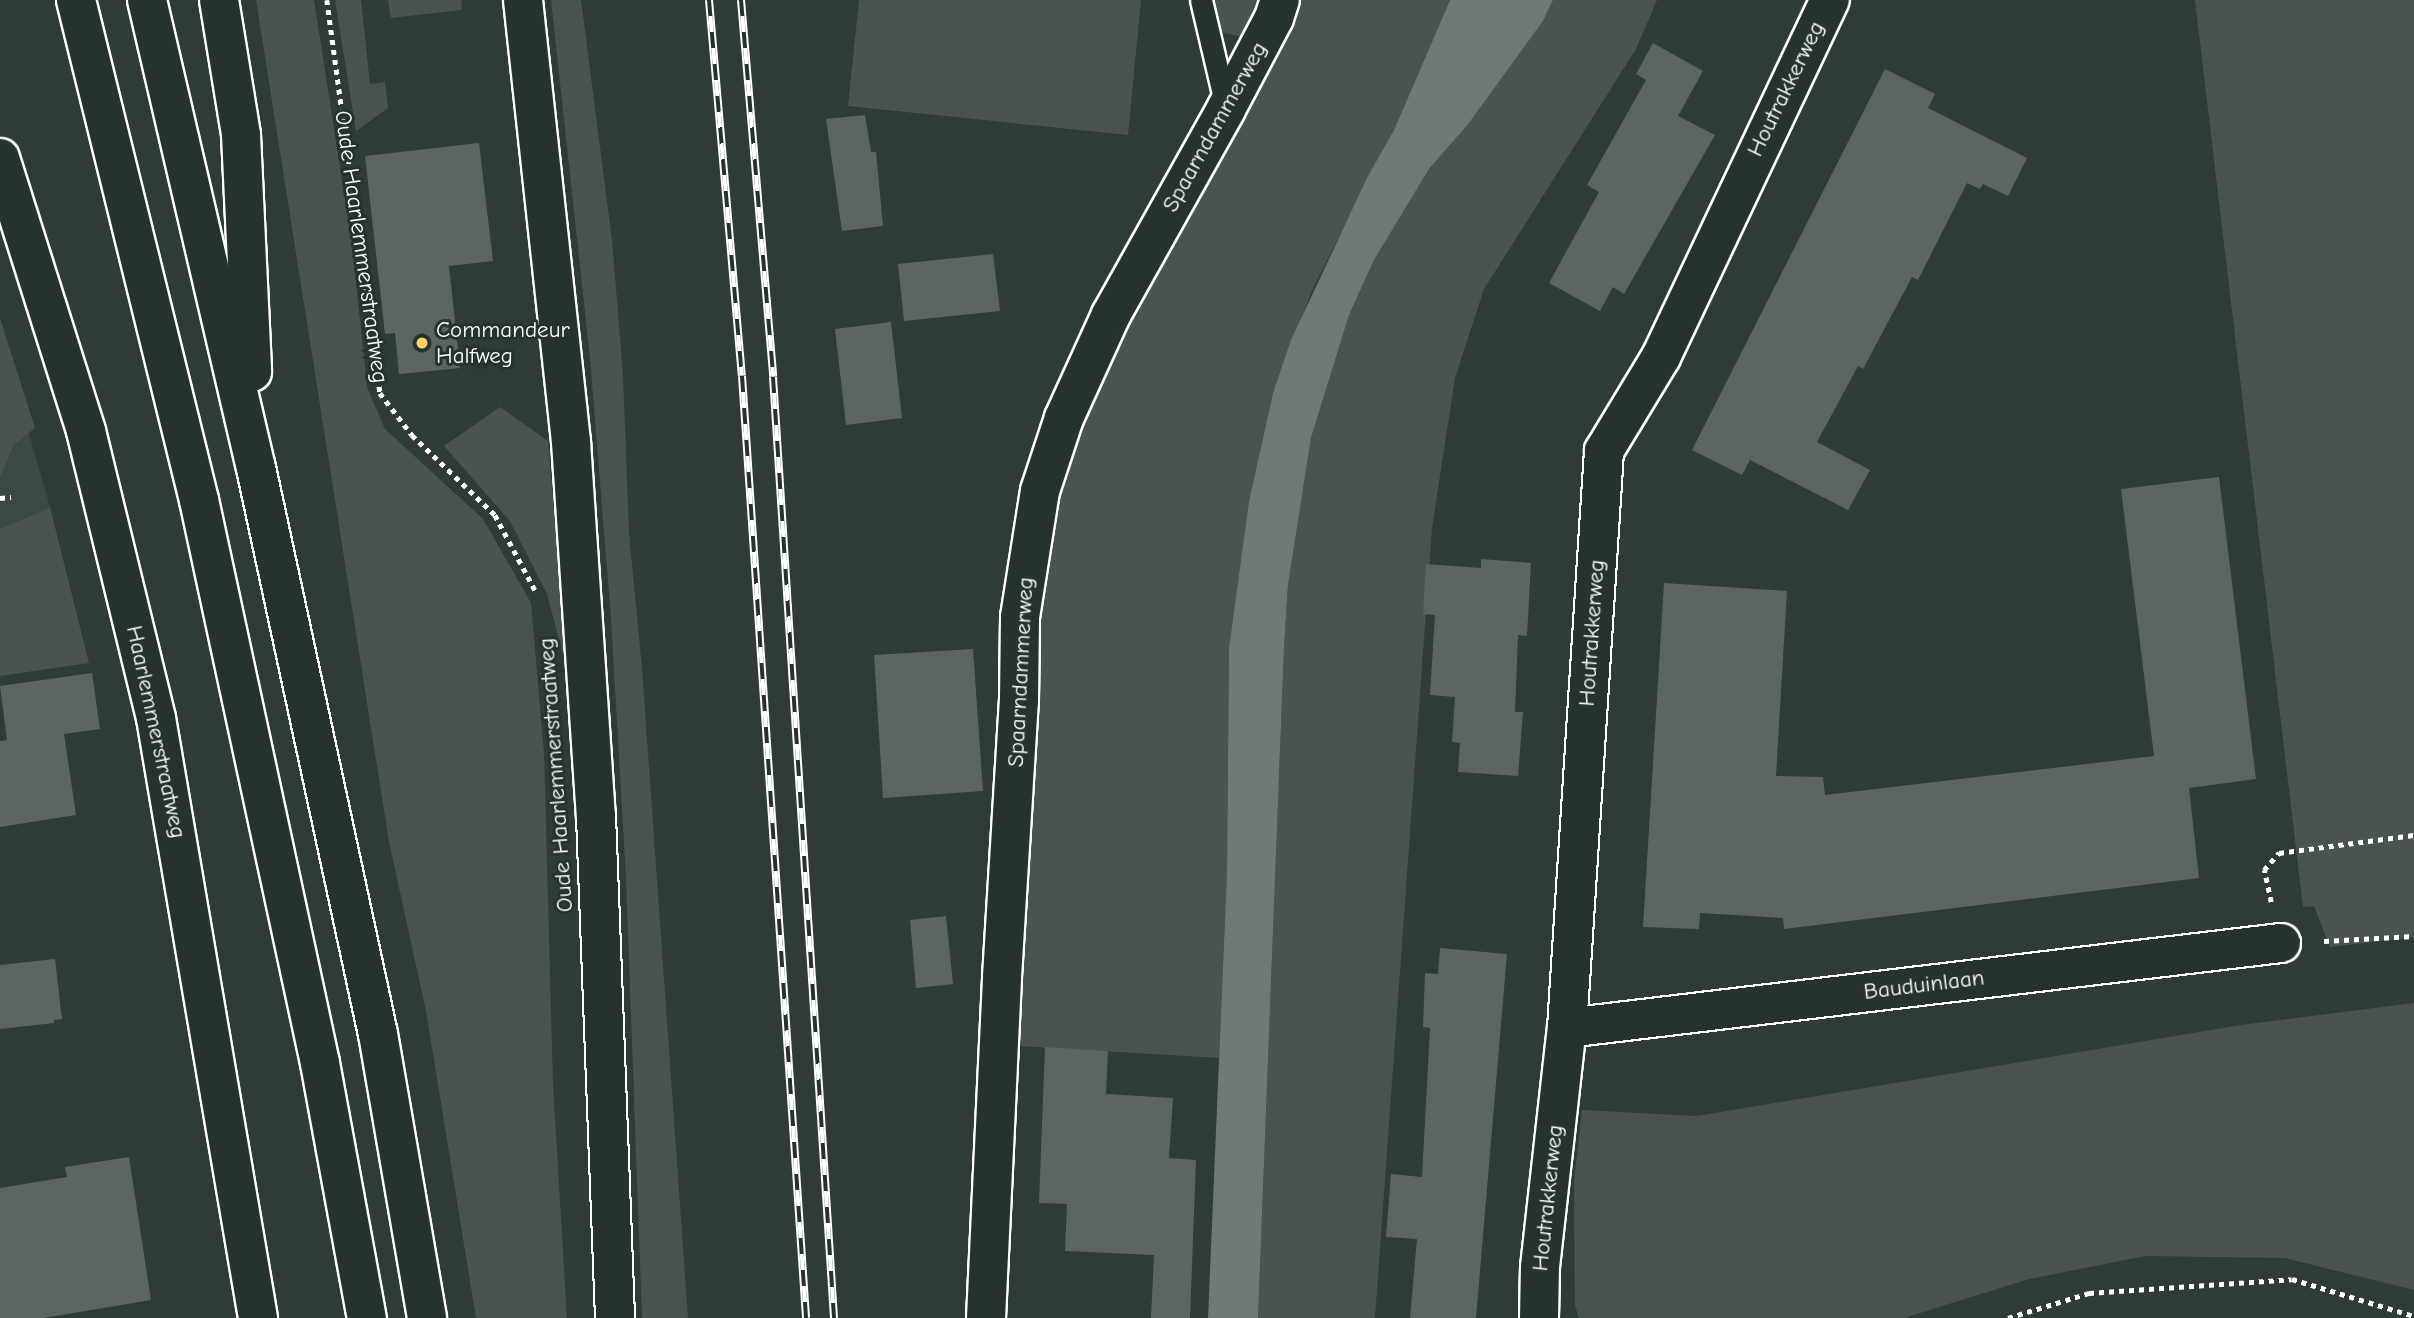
<!DOCTYPE html>
<style>
body{margin:0}
#map{position:relative;width:2414px;height:1318px;overflow:hidden;background:#2f3b35;font-family:"Comic Neue",sans-serif}
div>[style]{position:absolute}
.built>*{inset:0;background:#3c4842}
.green>*{inset:0;background:#4a544f}
.water>*{inset:0;background:#707975}
.building>*{inset:0;background:#5b6661}
.path>*{height:4.5px;margin-top:-2.25px;transform-origin:0;background:repeating-linear-gradient(90deg,#fff 0 5px,transparent 0 10px)}
.roads{filter:drop-shadow(2px 0 #fff) drop-shadow(-2px 0 #fff) drop-shadow(0 2px #fff) drop-shadow(0 -2px #fff)}
.lane>*{height:21px;margin:-10.5px;padding:0 10.5px;transform-origin:10.5px;border-radius:10.5px;background:#26332d}
.street>*{height:38px;margin:-19px;padding:0 19px;transform-origin:19px;border-radius:19px;background:#26332d}
.secondary>*{height:38px;margin:-19px;padding:0 19px;transform-origin:19px;border-radius:19px;background:#26332d}
.primary>*{height:38px;margin:-19px;padding:0 19px;transform-origin:19px;border-radius:19px;background:#26332d}
.highway>*{height:38px;margin:-19px;padding:0 19px;transform-origin:19px;border-radius:19px;background:#26332d}
.rail>*{height:8px;margin-top:-4px;transform-origin:0;background:repeating-linear-gradient(90deg,#26332d 0 16px,#fff 0 32px);box-sizing:border-box;border-block:2px solid #fff}
.dots>*{width:19px;height:19px;translate:-50% -50%;box-sizing:border-box;border:4px solid #26332d;border-radius:50%}
span{translate:-50% -50%;white-space:nowrap;text-align:center;line-height:1.15;-webkit-text-stroke:6px #26332d;paint-order:stroke}
.street-label{font-size:23px;color:#fff}
.poi-label{font-size:23px;color:#fff}
.left{translate:0 -50%;text-align:left}
</style>
<div id="map">
<div class="built">
<i style="clip-path:polygon(0 332px,50px 507px,0 529px)"></i>
</div>
<div class="green">
<i style="clip-path:polygon(256px 0,314px 0,352px 244px,367px 387px,385px 429px,483px 519px,531px 603px,544px 753px,553px 1085px,567px 1318px,476px 1318px,426px 1011px,389px 842px)"></i>
<i style="clip-path:polygon(335px 0,361px 0,370px 84px,385px 82px,388px 108px,356px 131px)"></i>
<i style="clip-path:polygon(388px 0,462px 0,461px 10px,391px 18px)"></i>
<i style="clip-path:polygon(551px 0,581px 0,612px 240px,623px 374px,629px 533px,642px 668px,688px 1318px,642px 1318px,626px 879px,611px 618px,590px 358px)"></i>
<i style="clip-path:polygon(859px 0,1141px 0,1128px 135px,848px 106px)"></i>
<i style="clip-path:polygon(1209px 0,1260px 0,1243px 37px,1216px 31px)"></i>
<i style="clip-path:polygon(1292px 0,1450px 0,1394px 130px,1313px 288px,1273px 393px,1249px 501px,1229px 648px,1227px 872px,1219px 1058px,1019px 1046px,1036px 636px,1050px 524px,1081px 413px)"></i>
<i style="clip-path:polygon(1553px 0,1657px 0,1636px 49px,1484px 289px,1455px 378px,1432px 528px,1375px 1318px,1258px 1318px,1284px 648px,1288px 585px,1311px 438px,1349px 315px,1374px 260px,1429px 169px,1469px 123px,1543px 21px)"></i>
<i style="clip-path:polygon(2195px 0,2414px 0,2414px 937px,2330px 947px,2314px 906px,2303px 907px)"></i>
<i style="clip-path:polygon(0 318px,35px 428px,13px 446px,0 478px)"></i>
<i style="clip-path:polygon(500px 407px,548px 441px,568px 674px,547px 594px,510px 521px,444px 446px)"></i>
<i style="clip-path:polygon(50px 507px,89px 663px,0 676px,0 529px)"></i>
<i style="clip-path:polygon(2414px 1003px,2414px 1290px,2285px 1258px,2145px 1256px,2029px 1279px,1904px 1318px,1579px 1318px,1575px 1305px,1574px 1181px,1582px 1110px,1697px 1116px,2241px 1025px)"></i>
</div>
<div class="water">
<i style="clip-path:polygon(1450px 0,1553px 0,1543px 21px,1469px 123px,1429px 169px,1374px 260px,1349px 315px,1311px 438px,1288px 585px,1284px 648px,1258px 1318px,1208px 1318px,1227px 872px,1229px 648px,1249px 501px,1273px 393px,1291px 340px,1367px 178px,1394px 130px)"></i>
</div>
<div class="building">
<i style="clip-path:polygon(1653px 43px,1703px 71px,1678px 116px,1715px 135px,1624px 294px,1613px 287px,1600px 311px,1549px 283px,1599px 192px,1587px 185px,1646px 80px,1636px 74px)"></i>
<i style="clip-path:polygon(1885px 69px,1935px 94px,1928px 108px,2027px 158px,2008px 196px,1983px 184px,1980px 189px,1967px 183px,1918px 280px,1912px 277px,1863px 369px,1858px 366px,1817px 442px,1870px 470px,1848px 510px,1750px 460px,1742px 475px,1692px 450px)"></i>
<i style="clip-path:polygon(865px 115px,871px 152px,876px 152px,883px 226px,842px 231px,826px 119px)"></i>
<i style="clip-path:polygon(479px 143px,493px 261px,449px 266px,460px 368px,399px 374px,395px 333px,385px 334px,365px 156px)"></i>
<i style="clip-path:polygon(993px 254px,1000px 311px,904px 321px,898px 264px)"></i>
<i style="clip-path:polygon(891px 322px,902px 418px,846px 425px,835px 329px)"></i>
<i style="clip-path:polygon(2219px 477px,2256px 779px,2189px 788px,2199px 878px,1784px 929px,1783px 918px,1700px 913px,1699px 929px,1643px 927px,1664px 583px,1787px 591px,1776px 776px,1823px 777px,1825px 795px,2154px 756px,2121px 489px)"></i>
<i style="clip-path:polygon(1481px 559px,1531px 563px,1527px 636px,1518px 635px,1515px 712px,1523px 712px,1518px 776px,1458px 772px,1460px 743px,1452px 742px,1455px 697px,1430px 695px,1435px 615px,1423px 614px,1426px 564px,1481px 568px)"></i>
<i style="clip-path:polygon(973px 649px,983px 791px,883px 798px,874px 655px)"></i>
<i style="clip-path:polygon(92px 673px,100px 729px,64px 734px,76px 815px,0 827px,0 741px,7px 740px,0 686px)"></i>
<i style="clip-path:polygon(946px 916px,953px 984px,916px 988px,910px 920px)"></i>
<i style="clip-path:polygon(1440px 948px,1507px 954px,1476px 1318px,1410px 1318px,1417px 1239px,1386px 1237px,1391px 1174px,1422px 1177px,1430px 1028px,1423px 1027px,1425px 973px,1438px 974px)"></i>
<i style="clip-path:polygon(55px 959px,62px 1019px,54px 1020px,54px 1023px,0 1029px,0 965px)"></i>
<i style="clip-path:polygon(1045px 1047px,1108px 1051px,1106px 1094px,1173px 1098px,1169px 1158px,1196px 1160px,1190px 1318px,1151px 1318px,1154px 1255px,1065px 1251px,1067px 1204px,1039px 1203px)"></i>
<i style="clip-path:polygon(129px 1157px,151px 1300px,43px 1318px,0 1318px,0 1188px,67px 1177px,65px 1167px)"></i>
</div>
<div class="path">
<i style="left:327px;top:0;width:397px;rotate:82.3deg"></i>
<i style="left:380px;top:393px;width:53px;rotate:52.7deg"></i>
<i style="left:412px;top:435px;width:115px;rotate:43.9deg"></i>
<i style="left:495px;top:515px;width:85px;rotate:61.9deg"></i>
<i style="left:0;top:498px;width:11px;rotate:-5deg"></i>
<i style="left:2271px;top:902px;width:33px;rotate:-102deg"></i>
<i style="left:2264px;top:870px;width:23px;rotate:-49deg"></i>
<i style="left:2279px;top:853px;width:136px;rotate:-7.6deg"></i>
<i style="left:2324px;top:941px;width:90px;rotate:-3.2deg"></i>
<i style="left:2008px;top:1318px;width:85px;rotate:-17.2deg"></i>
<i style="left:2089px;top:1293px;width:203px;rotate:-3.9deg"></i>
<i style="left:2292px;top:1279px;width:127px;rotate:16.9deg"></i>
</div>
<div class="roads">
<div class="lane">
<i style="left:1201px;top:0;width:110px;rotate:76.8deg"></i>
</div>
<div class="street">
<i style="left:0;top:158px;width:286px;rotate:72.5deg"></i>
<i style="left:86px;top:431px;width:295px;rotate:76.3deg"></i>
<i style="left:156px;top:718px;width:609px;rotate:80.35deg"></i>
<i style="left:1567px;top:1028px;width:719px;rotate:-6.79deg"></i>
<i style="left:986px;top:1318px;width:341px;rotate:-87.3deg"></i>
<i style="left:1002px;top:977px;width:278px;rotate:-86.5deg"></i>
<i style="left:1019px;top:700px;width:83px;rotate:-89.3deg"></i>
<i style="left:1020px;top:617px;width:128px;rotate:-81deg"></i>
<i style="left:1040px;top:491px;width:77px;rotate:-71.8deg"></i>
<i style="left:1064px;top:418px;width:113px;rotate:-65.5deg"></i>
<i style="left:1111px;top:315px;width:236px;rotate:-60.8deg"></i>
<i style="left:1226px;top:109px;width:103px;rotate:-62.2deg"></i>
<i style="left:1274px;top:18px;width:19px;rotate:-72deg"></i>
</div>
<div class="secondary">
<i style="left:523px;top:0;width:445px;rotate:83.8deg"></i>
<i style="left:571px;top:442px;width:375px;rotate:86.2deg"></i>
<i style="left:596px;top:816px;width:502px;rotate:87.83deg"></i>
<i style="left:1539px;top:1318px;width:51px;rotate:-88.9deg"></i>
<i style="left:1540px;top:1267px;width:241px;rotate:-83.6deg"></i>
<i style="left:1567px;top:1028px;width:578px;rotate:-86.33deg"></i>
<i style="left:1604px;top:451px;width:110px;rotate:-58.8deg"></i>
<i style="left:1661px;top:357px;width:395px;rotate:-64.7deg"></i>
</div>
<div class="primary">
<i style="left:76px;top:0;width:515px;rotate:76.18deg"></i>
<i style="left:199px;top:500px;width:576px;rotate:77.87deg"></i>
<i style="left:320px;top:1063px;width:259px;rotate:79.6deg"></i>
</div>
<div class="highway">
<i style="left:147px;top:0;width:481px;rotate:76.9deg"></i>
<i style="left:256px;top:468px;width:579px;rotate:77.84deg"></i>
<i style="left:378px;top:1034px;width:288px;rotate:80.2deg"></i>
<i style="left:219px;top:0;width:137px;rotate:80.7deg"></i>
<i style="left:241px;top:135px;width:237px;rotate:87.3deg"></i>
</div>
</div>
<div class="rail">
<i style="left:709px;top:0;width:377px;rotate:85deg"></i>
<i style="left:742px;top:376px;width:944px;rotate:86.11deg"></i>
<i style="left:741px;top:0;width:378px;rotate:85.1deg"></i>
<i style="left:773px;top:377px;width:943px;rotate:86.29deg"></i>
</div>
<div class="dots">
<i style="left:422px;top:343px;background:#ffd166"></i>
</div>
<div class="street-label">
<span style="left:1786px;top:89px;rotate:-64deg">Houtrakkerweg</span>
<span style="left:1215px;top:127px;rotate:-61deg">Spaarndammerweg</span>
<span style="left:361px;top:247px;rotate:82deg">Oude Haarlemmerstraatweg</span>
<span style="left:1592px;top:633px;rotate:-86deg">Houtrakkerweg</span>
<span style="left:1021px;top:672px;rotate:-87deg">Spaarndammerweg</span>
<span style="left:156px;top:732px;rotate:78deg">Haarlemmerstraatweg</span>
<span style="left:556px;top:775px;rotate:-94deg">Oude Haarlemmerstraatweg</span>
<span style="left:1924px;top:985px;rotate:-7deg">Bauduinlaan</span>
<span style="left:1548px;top:1198px;rotate:-84deg">Houtrakkerweg</span>
</div>
<div class="poi-label">
<span class="left" style="left:436px;top:343px">Commandeur<br>Halfweg</span>
</div>
</div>
